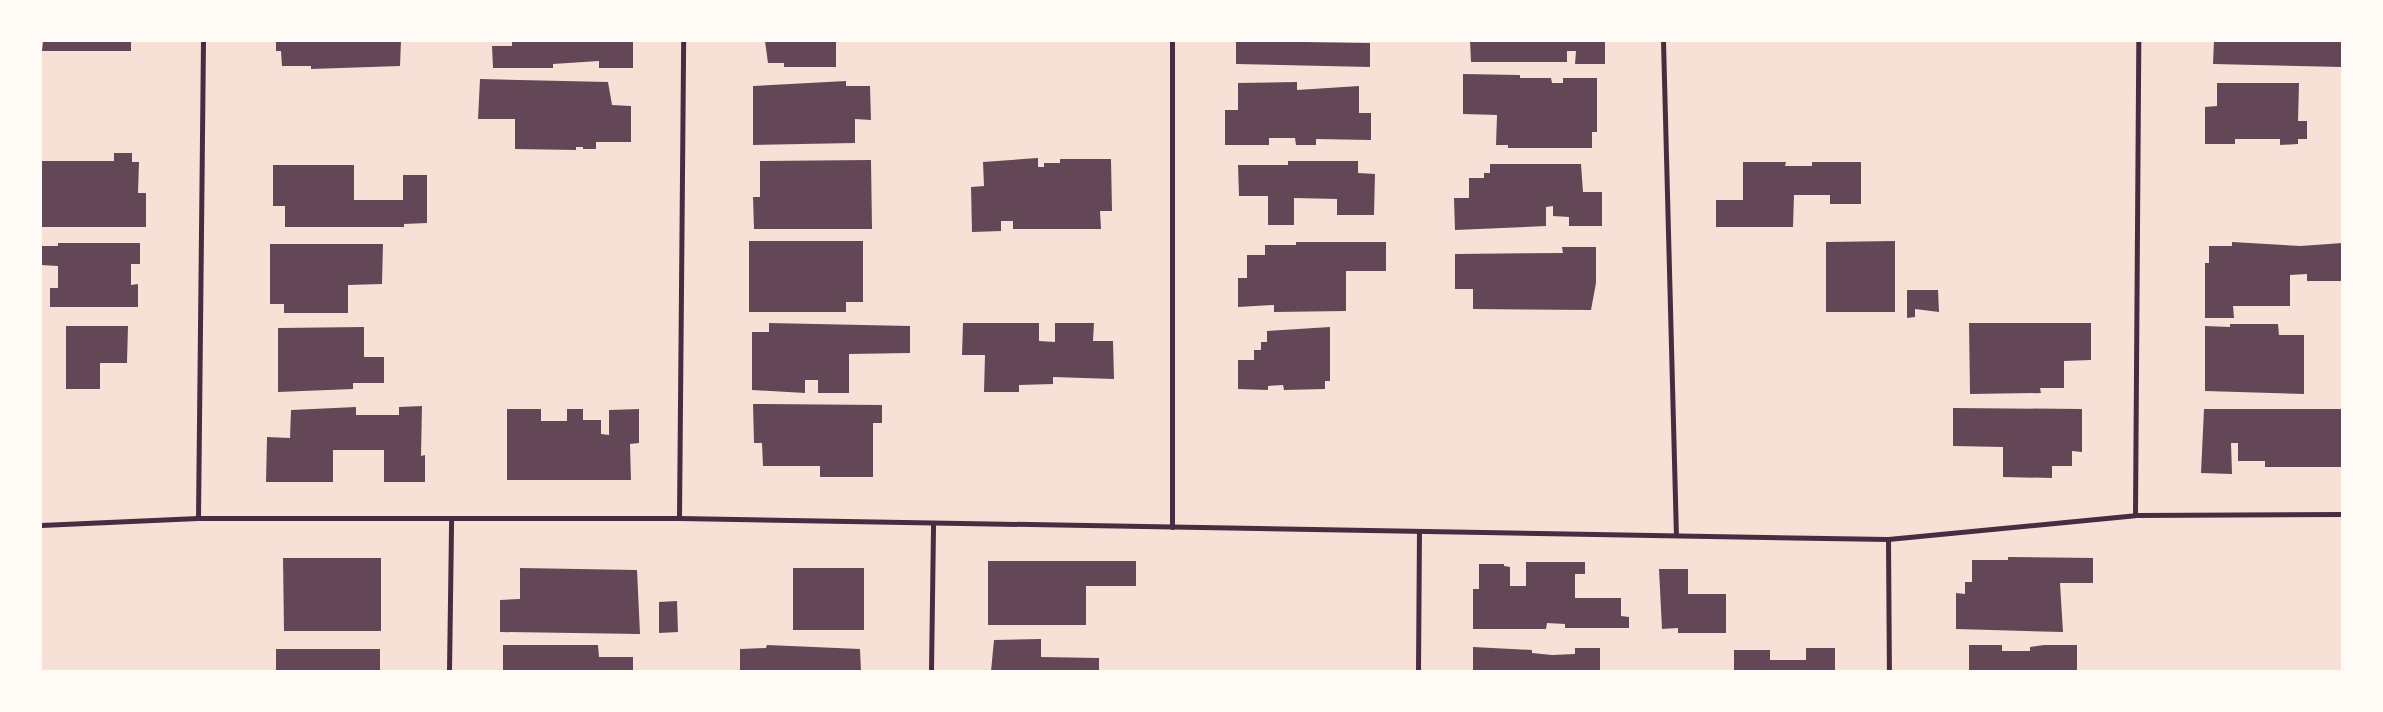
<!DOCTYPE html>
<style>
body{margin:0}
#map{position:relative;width:2383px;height:712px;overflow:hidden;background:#f7e1d7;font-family:"DejaVu Sans",sans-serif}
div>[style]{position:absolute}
.building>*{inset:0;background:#644757}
.minor>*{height:5px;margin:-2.5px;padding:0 2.5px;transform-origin:2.5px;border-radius:2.5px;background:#4a2c40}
span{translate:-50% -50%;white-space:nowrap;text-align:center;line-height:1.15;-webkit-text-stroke:4px #fffaf5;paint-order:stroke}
.frame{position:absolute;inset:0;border:42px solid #fffaf5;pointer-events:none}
</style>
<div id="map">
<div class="building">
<i style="clip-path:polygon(43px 41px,131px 41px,131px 51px,42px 51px)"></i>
<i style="clip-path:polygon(276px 41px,401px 41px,400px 66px,311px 69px,311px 66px,282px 66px,281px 51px,276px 51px)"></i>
<i style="clip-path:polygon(512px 41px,633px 41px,633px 68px,599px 68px,599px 61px,553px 64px,553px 68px,493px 68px,492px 46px,512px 46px)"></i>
<i style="clip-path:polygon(765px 41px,836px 41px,836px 67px,784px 67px,784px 63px,768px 63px)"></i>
<i style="clip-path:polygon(1236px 41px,1370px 43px,1370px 67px,1236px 64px)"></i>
<i style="clip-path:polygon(1470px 41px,1605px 41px,1605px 64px,1575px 64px,1576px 51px,1567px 51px,1567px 62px,1471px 62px)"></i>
<i style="clip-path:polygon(2214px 41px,2342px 41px,2342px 67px,2213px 64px)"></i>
<i style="clip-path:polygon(1463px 74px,1520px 75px,1520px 78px,1551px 78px,1552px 83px,1563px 83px,1563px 78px,1597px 78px,1597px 132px,1592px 132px,1592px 148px,1508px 148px,1508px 145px,1496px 145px,1497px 115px,1463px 114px)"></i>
<i style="clip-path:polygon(480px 79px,608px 82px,612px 105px,631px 106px,631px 142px,596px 142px,596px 149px,583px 149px,583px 147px,576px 147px,576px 150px,515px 149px,515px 119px,478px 119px)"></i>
<i style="clip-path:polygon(846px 81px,846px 86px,870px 86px,871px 120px,855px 119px,855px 143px,753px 145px,753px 86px)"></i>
<i style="clip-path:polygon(1297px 82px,1297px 90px,1359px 86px,1359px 113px,1371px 113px,1371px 140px,1316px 139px,1316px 145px,1296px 145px,1295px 138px,1269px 138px,1269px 145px,1225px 145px,1225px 110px,1238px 110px,1238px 83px)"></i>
<i style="clip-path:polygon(2217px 83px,2299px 83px,2298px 121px,2307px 121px,2307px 139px,2298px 139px,2298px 144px,2280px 145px,2280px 139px,2235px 139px,2235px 144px,2205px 144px,2205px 107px,2217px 106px)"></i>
<i style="clip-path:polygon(114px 153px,132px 153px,132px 162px,139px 162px,138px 193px,146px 193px,146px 227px,41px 227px,41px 161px,114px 161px)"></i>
<i style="clip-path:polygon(1038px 158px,1038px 167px,1044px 167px,1044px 163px,1060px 163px,1060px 159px,1111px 159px,1112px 211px,1100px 211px,1101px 229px,1013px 229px,1013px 221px,1001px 221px,1001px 231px,972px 232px,971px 187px,984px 186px,983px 162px)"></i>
<i style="clip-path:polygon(871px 160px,872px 229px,754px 229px,753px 197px,760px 197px,760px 161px)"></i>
<i style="clip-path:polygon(1288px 161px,1358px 161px,1358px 173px,1375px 174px,1374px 215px,1337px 215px,1337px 199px,1294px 198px,1294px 225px,1268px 225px,1268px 196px,1239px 196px,1238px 165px,1288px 165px)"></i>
<i style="clip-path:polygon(1743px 162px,1786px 162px,1785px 166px,1812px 166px,1812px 162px,1861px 162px,1861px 204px,1830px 204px,1830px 195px,1794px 195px,1793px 227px,1716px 227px,1716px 200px,1743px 200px)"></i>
<i style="clip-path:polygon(1490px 164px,1581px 164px,1583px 192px,1602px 192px,1602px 226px,1569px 226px,1569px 217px,1553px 216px,1553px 206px,1546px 207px,1546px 226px,1455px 230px,1454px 198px,1469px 198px,1469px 178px,1484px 178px,1484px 173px,1490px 173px)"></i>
<i style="clip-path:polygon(273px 165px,354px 165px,354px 200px,403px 200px,403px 175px,427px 175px,427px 223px,404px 224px,404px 227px,285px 227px,285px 206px,273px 206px)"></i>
<i style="clip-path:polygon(749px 241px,863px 241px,863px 302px,846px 302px,846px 312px,749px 312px)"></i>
<i style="clip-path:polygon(1895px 241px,1895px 312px,1826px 312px,1826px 242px)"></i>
<i style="clip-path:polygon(1296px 242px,1386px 242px,1386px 271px,1346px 271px,1346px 311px,1274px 312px,1274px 305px,1238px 307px,1238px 278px,1247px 278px,1247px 255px,1265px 255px,1265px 245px,1296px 245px)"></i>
<i style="clip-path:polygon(2232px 242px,2301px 246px,2342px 243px,2342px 281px,2307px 281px,2307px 274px,2290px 275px,2290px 306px,2233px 306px,2234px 318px,2205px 318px,2205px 263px,2209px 263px,2209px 246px,2232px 246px)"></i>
<i style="clip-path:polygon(58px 243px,140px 243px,140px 264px,131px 264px,131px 285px,138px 284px,138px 307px,50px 307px,50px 288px,58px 288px,58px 266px,41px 265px,41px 246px,58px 246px)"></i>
<i style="clip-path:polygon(270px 244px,383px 244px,382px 284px,348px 285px,348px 313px,284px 313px,284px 304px,270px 304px)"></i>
<i style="clip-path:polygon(1562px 247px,1596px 247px,1596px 283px,1591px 310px,1473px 309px,1473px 289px,1455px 289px,1455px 254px,1563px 253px)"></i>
<i style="clip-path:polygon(1907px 290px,1938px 290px,1939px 312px,1915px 309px,1915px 317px,1907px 318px)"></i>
<i style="clip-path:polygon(769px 323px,910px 326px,910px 353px,849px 354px,849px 393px,818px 393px,818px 380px,805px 380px,805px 393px,752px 390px,752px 332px,769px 332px)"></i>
<i style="clip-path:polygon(963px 323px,1039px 323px,1039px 341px,1055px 342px,1055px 323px,1094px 323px,1093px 341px,1113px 341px,1114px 379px,1053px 377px,1053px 384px,1019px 385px,1019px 392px,984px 392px,985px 355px,962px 355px)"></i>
<i style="clip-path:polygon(1969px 323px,2091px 323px,2091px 360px,2064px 361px,2064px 388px,2040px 388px,2041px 393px,1970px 394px)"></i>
<i style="clip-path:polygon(2230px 324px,2278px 324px,2279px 335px,2304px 335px,2304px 394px,2205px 391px,2205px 326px,2230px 327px)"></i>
<i style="clip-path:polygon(66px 326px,128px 326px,127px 363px,100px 363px,100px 389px,66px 389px)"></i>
<i style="clip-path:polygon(364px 327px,364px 357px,384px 357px,384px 383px,353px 383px,353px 389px,278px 392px,278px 328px)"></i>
<i style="clip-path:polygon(1330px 327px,1330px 381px,1325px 381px,1325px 389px,1284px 390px,1283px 385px,1268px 386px,1268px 390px,1238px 389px,1238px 360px,1254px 360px,1254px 350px,1261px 350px,1261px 342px,1267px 342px,1267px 331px)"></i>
<i style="clip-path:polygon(753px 404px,882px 405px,882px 423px,873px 423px,873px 477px,820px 477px,820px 466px,763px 466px,762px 443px,754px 443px)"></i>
<i style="clip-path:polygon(422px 406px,421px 456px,425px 455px,425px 482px,384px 482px,384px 450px,333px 450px,333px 482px,266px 482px,267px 437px,290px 438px,291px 410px,356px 407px,356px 415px,399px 415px,399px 407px)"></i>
<i style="clip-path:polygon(1953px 408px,2082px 409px,2082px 452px,2072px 451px,2072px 466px,2052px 466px,2052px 478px,2003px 477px,2003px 447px,1953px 446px)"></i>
<i style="clip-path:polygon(507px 409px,541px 409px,541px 421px,567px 421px,567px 409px,583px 409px,583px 420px,601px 420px,601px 434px,609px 435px,609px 410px,639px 409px,639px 443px,630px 444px,631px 480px,507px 480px)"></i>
<i style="clip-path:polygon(2204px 409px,2342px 409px,2342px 467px,2265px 467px,2265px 461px,2238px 461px,2238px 443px,2231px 443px,2232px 474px,2201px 473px)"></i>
<i style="clip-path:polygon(2008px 557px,2093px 558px,2093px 583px,2060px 583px,2063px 632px,1956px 629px,1956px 593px,1965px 594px,1965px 582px,1972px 582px,1972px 560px,2008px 560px)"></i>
<i style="clip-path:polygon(283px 558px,381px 558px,381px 631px,284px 631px)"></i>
<i style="clip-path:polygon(988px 561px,1136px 561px,1136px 586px,1086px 586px,1086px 625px,988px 625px)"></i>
<i style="clip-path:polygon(1526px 562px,1585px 562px,1585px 574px,1575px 574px,1575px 598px,1621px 598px,1621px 616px,1629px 617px,1629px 628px,1565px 628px,1565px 624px,1547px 623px,1546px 629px,1473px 629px,1473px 589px,1479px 589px,1479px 564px,1504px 564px,1504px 566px,1510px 567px,1510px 586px,1526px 586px)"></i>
<i style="clip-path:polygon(520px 568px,637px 570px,640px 634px,500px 632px,500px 600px,520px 599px)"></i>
<i style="clip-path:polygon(793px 568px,864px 568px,864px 630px,793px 630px)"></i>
<i style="clip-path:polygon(1659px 569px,1688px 569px,1688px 594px,1726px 594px,1726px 633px,1678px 633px,1678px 628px,1662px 629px)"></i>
<i style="clip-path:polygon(677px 601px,678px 632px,659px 633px,659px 602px)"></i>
<i style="clip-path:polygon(1041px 639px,1041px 657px,1099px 658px,1099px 671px,991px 671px,994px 640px)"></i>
<i style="clip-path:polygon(503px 645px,598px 645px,599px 657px,633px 657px,633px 671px,503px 671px)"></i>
<i style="clip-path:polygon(767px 645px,860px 649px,861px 671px,740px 671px,740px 649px,766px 648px)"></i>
<i style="clip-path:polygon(1969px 645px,2002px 645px,2002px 651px,2030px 651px,2030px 647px,2044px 645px,2077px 645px,2077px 671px,1969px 671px)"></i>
<i style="clip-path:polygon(1473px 647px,1532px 650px,1532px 653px,1552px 655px,1575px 654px,1575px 648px,1600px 648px,1600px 671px,1473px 671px)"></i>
<i style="clip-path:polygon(1806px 648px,1835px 648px,1835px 671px,1734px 671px,1734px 650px,1770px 650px,1770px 660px,1806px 660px)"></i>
<i style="clip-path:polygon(276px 649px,380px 649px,380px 671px,276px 671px)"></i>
</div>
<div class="minor">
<i style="left:1663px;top:41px;width:493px;rotate:88.5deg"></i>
<i style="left:2135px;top:515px;width:474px;rotate:-89.6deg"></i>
<i style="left:198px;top:518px;width:477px;rotate:-89.4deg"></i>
<i style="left:679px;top:518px;width:477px;rotate:-89.5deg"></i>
<i style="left:41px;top:525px;width:157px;rotate:-2.6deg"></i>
<i style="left:198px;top:518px;width:481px"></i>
<i style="left:679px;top:518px;width:1209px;rotate:1deg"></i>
<i style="left:1888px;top:539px;width:248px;rotate:-5.5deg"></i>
<i style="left:2135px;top:515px;width:207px;rotate:-0.3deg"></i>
<i style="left:1172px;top:527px;width:486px;rotate:-90deg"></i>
<i style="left:1888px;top:539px;width:132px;rotate:89.6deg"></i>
<i style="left:449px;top:671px;width:151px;rotate:-89.2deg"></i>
<i style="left:931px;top:671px;width:146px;rotate:-89.2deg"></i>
<i style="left:1418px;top:671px;width:139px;rotate:-89.6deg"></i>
</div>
<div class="frame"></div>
</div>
